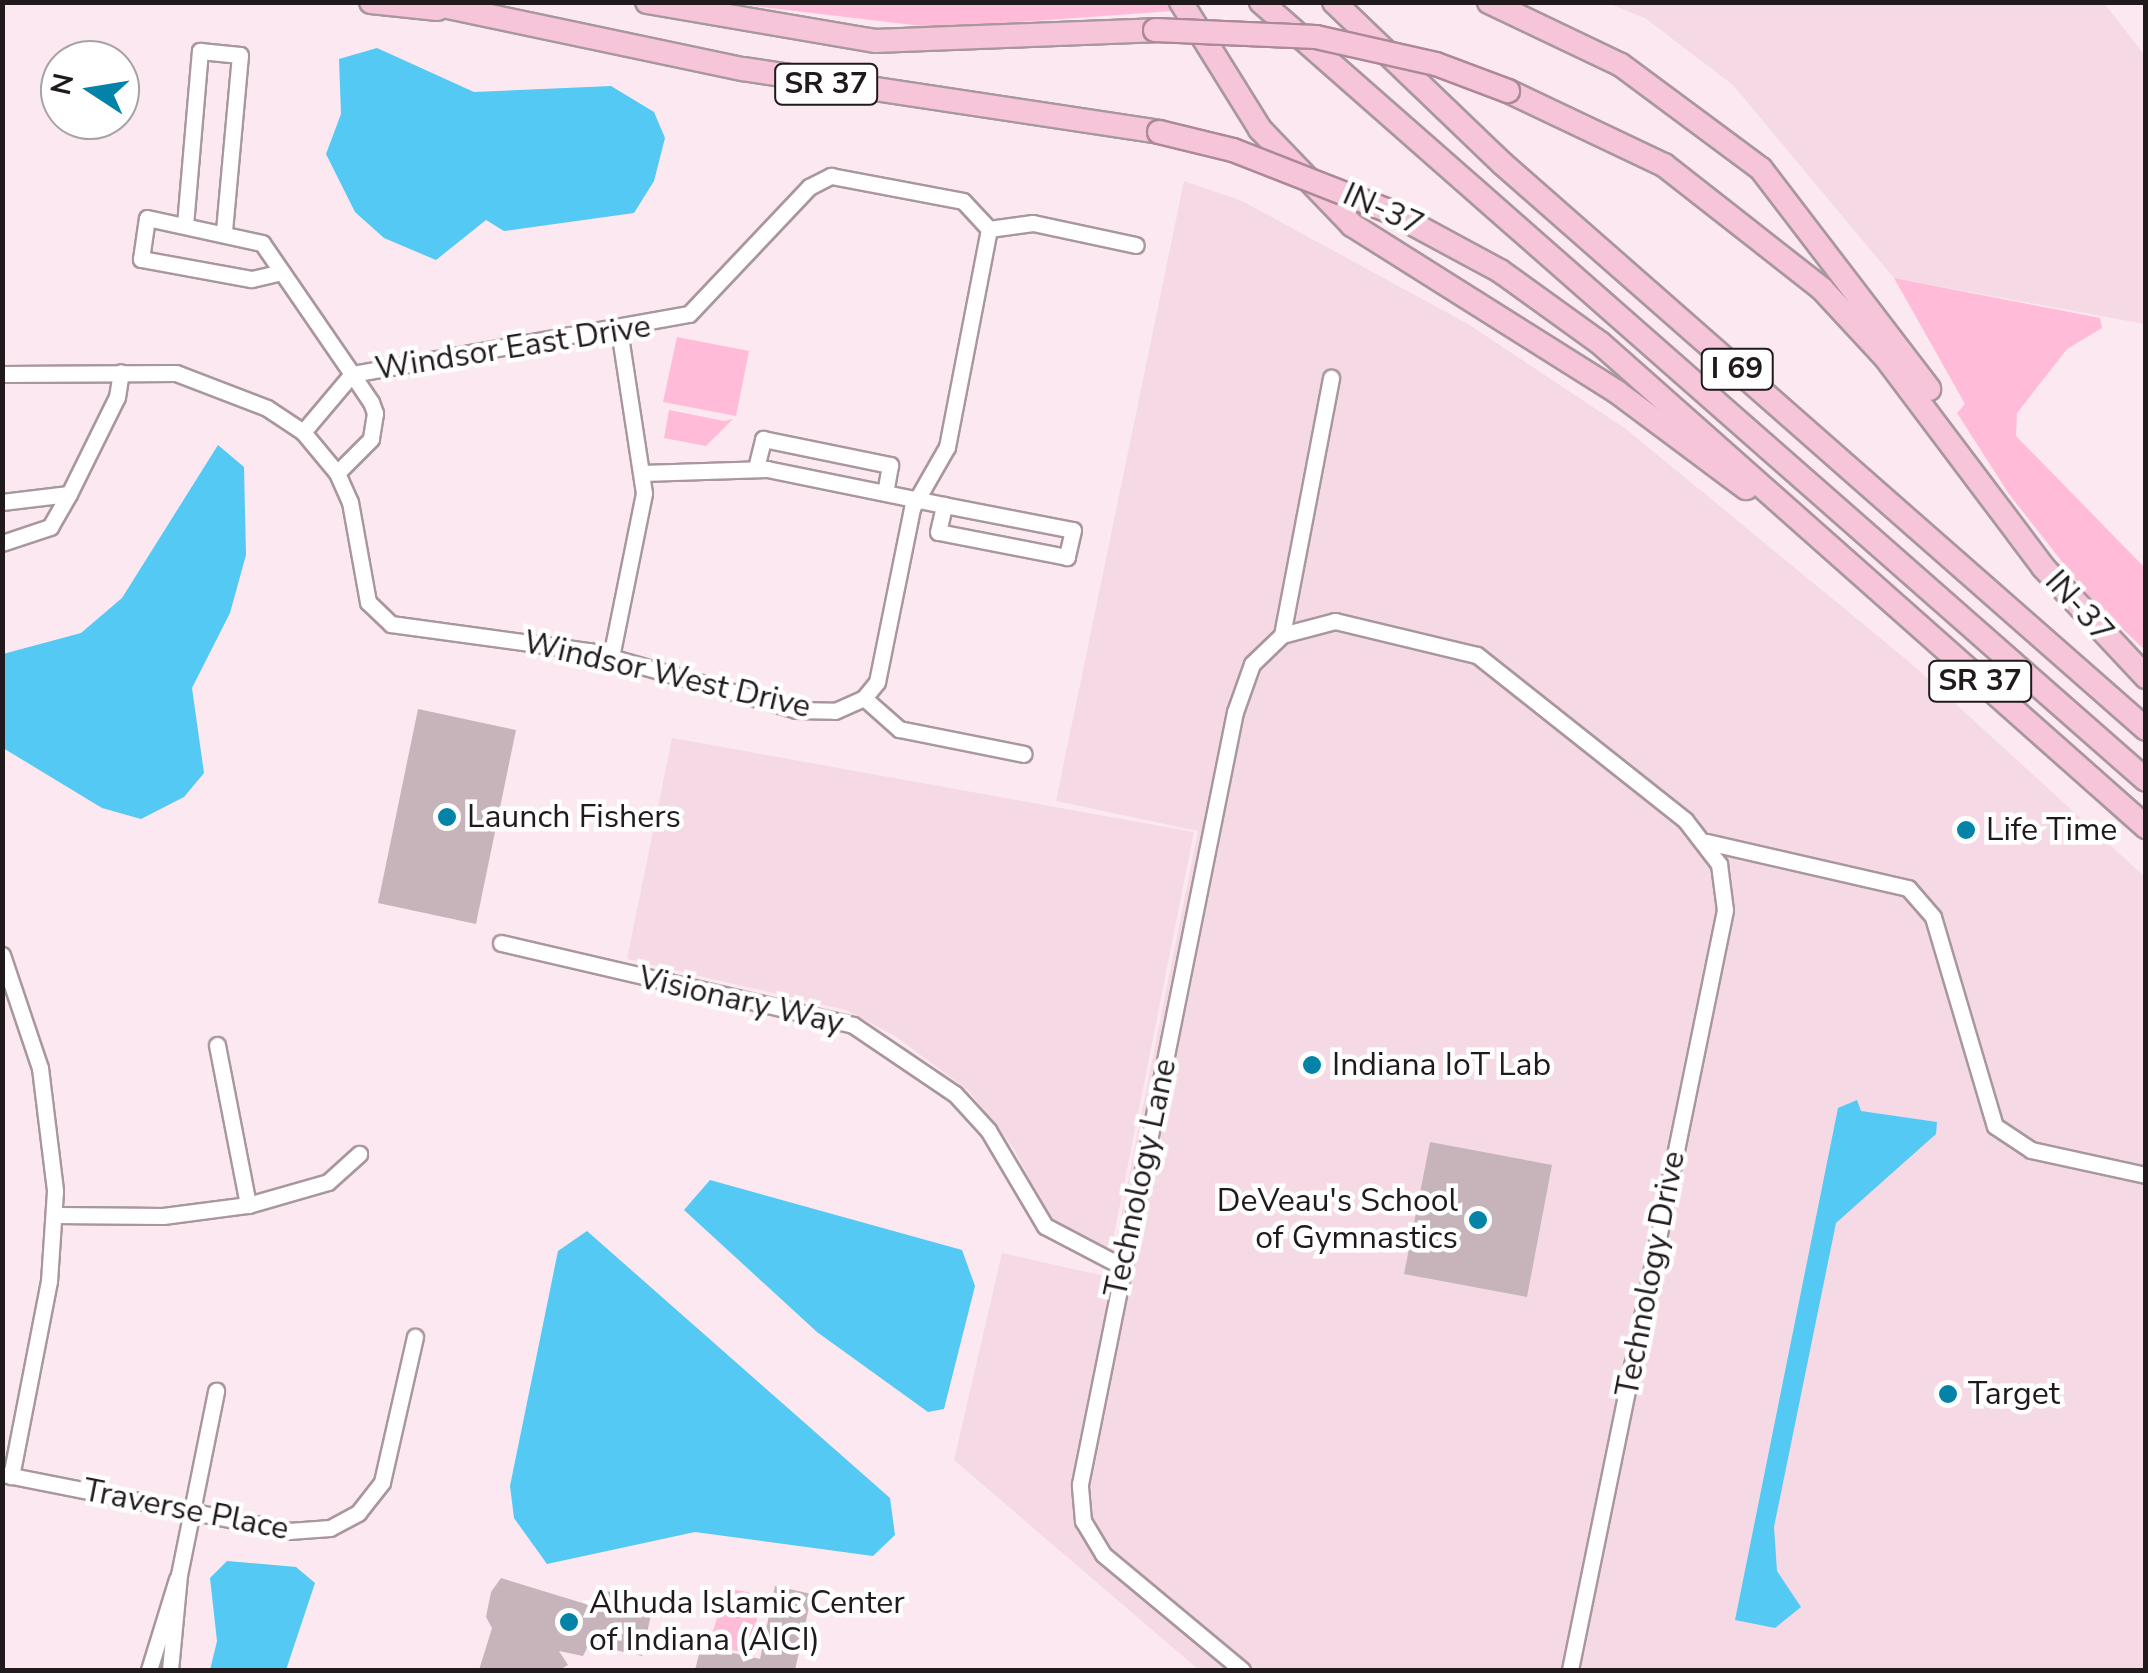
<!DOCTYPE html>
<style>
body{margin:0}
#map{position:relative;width:2148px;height:1673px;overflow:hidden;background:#fce8f0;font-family:"Nunito Sans",sans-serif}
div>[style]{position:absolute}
.built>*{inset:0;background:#f5dae5}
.green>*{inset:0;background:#ffbbd8}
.water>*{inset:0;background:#53c9f4}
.building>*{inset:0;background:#c7b4bb}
.roads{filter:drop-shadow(2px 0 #a9979e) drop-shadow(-2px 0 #a9979e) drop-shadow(0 2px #a9979e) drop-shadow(0 -2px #a9979e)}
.minor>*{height:15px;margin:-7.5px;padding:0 7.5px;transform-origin:7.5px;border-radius:7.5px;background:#fff}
.highway>*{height:22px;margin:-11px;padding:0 11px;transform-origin:11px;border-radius:11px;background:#f6c5d9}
.bridges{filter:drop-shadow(2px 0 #ab8997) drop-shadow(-2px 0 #ab8997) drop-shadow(0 2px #ab8997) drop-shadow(0 -2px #ab8997)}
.highway-bridge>*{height:22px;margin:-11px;padding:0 11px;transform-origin:11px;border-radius:11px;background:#f6c5d9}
.dots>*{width:28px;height:28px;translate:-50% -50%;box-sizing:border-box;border:5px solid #fff;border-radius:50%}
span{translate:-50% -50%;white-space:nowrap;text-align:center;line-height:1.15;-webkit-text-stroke:9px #fff;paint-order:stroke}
.shield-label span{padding:2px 8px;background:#fff;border:2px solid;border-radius:8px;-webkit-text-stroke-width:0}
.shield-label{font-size:30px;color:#211a1d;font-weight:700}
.street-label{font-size:32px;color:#211a1d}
.poi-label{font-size:32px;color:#211a1d}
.left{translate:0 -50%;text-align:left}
.right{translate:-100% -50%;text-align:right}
.frame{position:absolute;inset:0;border:5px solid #211a1d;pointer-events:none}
.north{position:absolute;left:40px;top:40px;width:100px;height:100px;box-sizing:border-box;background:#fff;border:2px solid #a6a3a5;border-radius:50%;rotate:282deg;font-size:28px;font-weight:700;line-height:40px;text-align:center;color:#211a1d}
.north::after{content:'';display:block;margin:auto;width:35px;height:45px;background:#0283a7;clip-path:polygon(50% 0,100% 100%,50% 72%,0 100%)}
</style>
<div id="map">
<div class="built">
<i style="clip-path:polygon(1607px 3px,2104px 3px,2145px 56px,2145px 324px,1894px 278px,1733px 85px,1645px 18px)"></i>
<i style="clip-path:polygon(1184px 181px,1242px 201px,1468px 324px,1626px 429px,1913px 665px,2145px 877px,2145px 1670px,1199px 1670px,954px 1460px,1002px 1253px,1109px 1277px,1198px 831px,1056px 801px)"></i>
<i style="clip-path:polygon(672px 738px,1194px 832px,1111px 1250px,1053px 1226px,1014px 1149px,969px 1091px,895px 1036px,846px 1010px,627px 959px)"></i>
</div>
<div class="green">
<i style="clip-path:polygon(1167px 2px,1173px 11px,938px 28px,728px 3px)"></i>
<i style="clip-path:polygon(1894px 278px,2100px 318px,2102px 328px,2067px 349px,2017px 413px,2016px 436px,2145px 568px,2145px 650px,2092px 600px,2009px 494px,1957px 413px,1965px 404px)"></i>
<i style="clip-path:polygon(677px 337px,749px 351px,736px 416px,663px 402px)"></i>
<i style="clip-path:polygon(669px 410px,724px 421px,733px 419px,706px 446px,664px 438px)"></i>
<i style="clip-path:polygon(726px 1588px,762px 1595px,750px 1652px,708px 1648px)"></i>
</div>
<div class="water">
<i style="clip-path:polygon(377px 48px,474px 92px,611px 86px,654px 112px,665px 138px,654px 181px,634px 213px,504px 231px,486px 220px,436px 260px,384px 238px,355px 212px,326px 154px,341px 114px,339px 59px)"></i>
<i style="clip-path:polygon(218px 445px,244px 467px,246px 555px,230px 613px,192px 688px,204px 773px,184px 797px,141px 819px,102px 808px,3px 748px,3px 654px,81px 633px,122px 598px)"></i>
<i style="clip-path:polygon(1857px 1100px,1861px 1111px,1937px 1122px,1936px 1134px,1836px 1223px,1774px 1527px,1777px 1571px,1801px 1607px,1775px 1628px,1735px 1620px,1838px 1108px)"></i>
<i style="clip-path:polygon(710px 1180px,962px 1250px,975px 1286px,944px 1409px,928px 1412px,817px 1332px,684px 1210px)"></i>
<i style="clip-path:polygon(587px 1231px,890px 1498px,895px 1535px,873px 1556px,695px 1532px,547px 1564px,514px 1518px,510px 1486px,558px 1251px)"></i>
<i style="clip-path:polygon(227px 1561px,296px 1567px,315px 1583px,286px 1670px,210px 1670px,217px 1641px,210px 1578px)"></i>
</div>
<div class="building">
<i style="clip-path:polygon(418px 709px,516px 730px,476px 924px,378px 903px)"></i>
<i style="clip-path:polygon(1430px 1142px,1552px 1165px,1527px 1297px,1404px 1274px)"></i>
<i style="clip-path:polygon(501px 1578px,602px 1609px,606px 1591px,654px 1601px,642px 1656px,589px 1644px,583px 1656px,559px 1651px,568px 1665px,559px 1670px,479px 1670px,492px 1628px,486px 1617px,491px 1592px)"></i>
<i style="clip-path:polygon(775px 1586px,812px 1594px,795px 1670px,695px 1670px,701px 1646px,760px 1659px)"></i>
</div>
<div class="roads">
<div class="minor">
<i style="left:185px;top:225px;width:175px;rotate:-85.1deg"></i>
<i style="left:200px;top:51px;width:40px;rotate:5.7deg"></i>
<i style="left:240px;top:55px;width:177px;rotate:95.2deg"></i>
<i style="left:282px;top:272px;width:32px;rotate:167deg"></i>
<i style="left:251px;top:279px;width:112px;rotate:-169.7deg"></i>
<i style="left:141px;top:259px;width:41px;rotate:-81.7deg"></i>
<i style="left:147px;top:218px;width:118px;rotate:12.3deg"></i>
<i style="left:262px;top:243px;width:159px;rotate:55.5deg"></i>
<i style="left:352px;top:374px;width:34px;rotate:56deg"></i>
<i style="left:371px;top:402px;width:12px;rotate:70deg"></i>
<i style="left:375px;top:413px;width:26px;rotate:99deg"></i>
<i style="left:371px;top:439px;width:48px;rotate:135deg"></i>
<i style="left:2px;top:374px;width:174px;rotate:-0.3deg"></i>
<i style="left:176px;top:373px;width:97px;rotate:21deg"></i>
<i style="left:267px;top:408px;width:43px;rotate:33.7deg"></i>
<i style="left:303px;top:432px;width:53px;rotate:50.3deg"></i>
<i style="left:337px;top:473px;width:32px;rotate:66deg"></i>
<i style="left:350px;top:502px;width:102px;rotate:79.8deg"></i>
<i style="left:368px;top:602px;width:32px;rotate:44deg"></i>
<i style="left:391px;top:624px;width:200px;rotate:7.8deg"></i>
<i style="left:589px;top:651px;width:215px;rotate:15.9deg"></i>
<i style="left:796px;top:710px;width:39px;rotate:1deg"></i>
<i style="left:835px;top:711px;width:32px;rotate:-24deg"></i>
<i style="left:864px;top:698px;width:47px;rotate:41.5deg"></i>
<i style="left:899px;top:729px;width:127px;rotate:11.3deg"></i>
<i style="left:303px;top:432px;width:76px;rotate:-49.8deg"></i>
<i style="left:352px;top:374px;width:342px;rotate:-10.1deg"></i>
<i style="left:689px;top:314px;width:175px;rotate:-46.6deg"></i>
<i style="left:809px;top:187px;width:25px;rotate:-27deg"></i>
<i style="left:831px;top:176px;width:134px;rotate:10.7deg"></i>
<i style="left:963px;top:201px;width:38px;rotate:47deg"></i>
<i style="left:989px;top:229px;width:44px;rotate:-7.8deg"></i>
<i style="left:1033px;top:223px;width:105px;rotate:12.1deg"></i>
<i style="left:756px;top:468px;width:30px;rotate:-76deg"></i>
<i style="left:763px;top:439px;width:130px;rotate:11.6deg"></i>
<i style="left:890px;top:465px;width:28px;rotate:100deg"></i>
<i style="left:642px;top:473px;width:125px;rotate:-1.8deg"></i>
<i style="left:767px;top:469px;width:181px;rotate:11.5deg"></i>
<i style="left:2px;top:502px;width:67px;rotate:-6.8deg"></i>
<i style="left:69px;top:494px;width:108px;rotate:-63.7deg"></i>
<i style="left:117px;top:397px;width:25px;rotate:-81deg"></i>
<i style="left:944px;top:505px;width:131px;rotate:11deg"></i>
<i style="left:1073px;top:530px;width:28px;rotate:103deg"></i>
<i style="left:1067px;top:557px;width:131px;rotate:-169deg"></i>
<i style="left:938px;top:532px;width:28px;rotate:-77deg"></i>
<i style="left:2px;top:543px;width:51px;rotate:-18.4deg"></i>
<i style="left:50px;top:527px;width:38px;rotate:-60deg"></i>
<i style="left:1282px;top:635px;width:55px;rotate:-14.8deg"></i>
<i style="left:1335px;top:621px;width:146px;rotate:13.5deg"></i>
<i style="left:1477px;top:655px;width:265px;rotate:38.4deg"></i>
<i style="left:1685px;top:820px;width:56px;rotate:52.3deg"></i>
<i style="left:1719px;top:864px;width:46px;rotate:82.6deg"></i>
<i style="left:1725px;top:910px;width:776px;rotate:101.53deg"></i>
<i style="left:611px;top:657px;width:167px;rotate:-78.6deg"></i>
<i style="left:644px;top:493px;width:165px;rotate:-98.7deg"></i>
<i style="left:864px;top:698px;width:21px;rotate:-51deg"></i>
<i style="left:877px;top:682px;width:177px;rotate:-78.6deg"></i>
<i style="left:912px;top:508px;width:70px;rotate:-60.2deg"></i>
<i style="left:947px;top:447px;width:222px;rotate:-79.1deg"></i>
<i style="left:1707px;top:842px;width:206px;rotate:12.9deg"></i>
<i style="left:1908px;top:888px;width:38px;rotate:49deg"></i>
<i style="left:1933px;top:917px;width:218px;rotate:73.5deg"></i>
<i style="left:1995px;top:1126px;width:43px;rotate:33.7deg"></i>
<i style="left:2031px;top:1150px;width:118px;rotate:12.3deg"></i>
<i style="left:501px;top:943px;width:361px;rotate:13.1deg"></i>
<i style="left:853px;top:1025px;width:123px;rotate:34.1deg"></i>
<i style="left:955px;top:1094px;width:49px;rotate:47.5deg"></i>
<i style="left:988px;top:1130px;width:112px;rotate:59.3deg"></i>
<i style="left:1045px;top:1226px;width:88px;rotate:27.7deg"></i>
<i style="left:2px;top:955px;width:119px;rotate:71.4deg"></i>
<i style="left:40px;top:1068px;width:124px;rotate:83deg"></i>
<i style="left:55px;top:1191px;width:90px;rotate:93.8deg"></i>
<i style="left:49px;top:1281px;width:199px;rotate:101deg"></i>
<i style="left:217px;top:1045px;width:163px;rotate:79deg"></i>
<i style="left:55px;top:1215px;width:108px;rotate:0.5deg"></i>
<i style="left:163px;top:1216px;width:86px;rotate:-7.4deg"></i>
<i style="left:248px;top:1205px;width:83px;rotate:-16deg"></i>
<i style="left:328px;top:1182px;width:42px;rotate:-42.1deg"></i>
<i style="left:2px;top:1474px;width:293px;rotate:11.2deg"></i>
<i style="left:289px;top:1531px;width:41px;rotate:-4.2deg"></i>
<i style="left:330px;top:1528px;width:32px;rotate:-28deg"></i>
<i style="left:358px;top:1513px;width:39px;rotate:-52deg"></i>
<i style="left:382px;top:1482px;width:149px;rotate:-77.2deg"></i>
<i style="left:149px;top:1670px;width:95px;rotate:-72.9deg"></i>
<i style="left:170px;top:1670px;width:95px;rotate:-84.6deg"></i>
<i style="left:179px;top:1575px;width:188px;rotate:-78.6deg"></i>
<i style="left:1242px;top:1670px;width:181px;rotate:-140.2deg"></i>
<i style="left:1103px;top:1554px;width:39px;rotate:-121deg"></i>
<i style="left:1083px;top:1521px;width:37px;rotate:-95deg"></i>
<i style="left:1080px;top:1484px;width:787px;rotate:-78.65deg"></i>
<i style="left:1235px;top:712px;width:51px;rotate:-70.5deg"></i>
<i style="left:1252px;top:664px;width:42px;rotate:-44deg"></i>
<i style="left:1282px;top:635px;width:262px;rotate:-79.2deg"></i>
</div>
<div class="highway">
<i style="left:371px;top:2px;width:67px;rotate:6deg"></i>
<i style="left:424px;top:2px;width:326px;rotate:11.9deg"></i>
<i style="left:743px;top:69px;width:421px;rotate:8.6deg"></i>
<i style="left:647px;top:2px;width:231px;rotate:9.7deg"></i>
<i style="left:875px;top:41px;width:280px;rotate:-2.2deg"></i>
<i style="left:1181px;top:2px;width:150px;rotate:58.1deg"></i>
<i style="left:1260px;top:129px;width:133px;rotate:46.2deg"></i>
<i style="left:1352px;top:225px;width:313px;rotate:32.2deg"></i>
<i style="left:1617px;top:392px;width:161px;rotate:36.7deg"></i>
<i style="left:1261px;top:2px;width:1178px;rotate:41.32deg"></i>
<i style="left:1334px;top:2px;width:234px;rotate:43.8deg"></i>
<i style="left:1503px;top:164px;width:856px;rotate:41.31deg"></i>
<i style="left:1489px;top:2px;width:146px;rotate:25.5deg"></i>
<i style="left:1621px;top:65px;width:174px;rotate:36.6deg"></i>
<i style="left:1761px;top:169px;width:277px;rotate:52.6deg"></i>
<i style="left:1508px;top:91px;width:173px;rotate:25.4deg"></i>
<i style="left:1664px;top:165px;width:201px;rotate:38.1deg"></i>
<i style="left:1822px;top:289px;width:93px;rotate:47.2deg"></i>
<i style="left:1885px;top:357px;width:263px;rotate:53deg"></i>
<i style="left:2043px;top:567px;width:151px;rotate:46.9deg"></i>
<i style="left:1389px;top:211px;width:126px;rotate:28.4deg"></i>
<i style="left:1500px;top:271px;width:123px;rotate:35.8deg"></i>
<i style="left:1600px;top:343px;width:730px;rotate:41.56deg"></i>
</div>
</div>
<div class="bridges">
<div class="highway-bridge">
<i style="left:1155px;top:30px;width:161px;rotate:2.5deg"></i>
<i style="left:1316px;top:37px;width:123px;rotate:12.7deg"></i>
<i style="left:1436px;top:64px;width:77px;rotate:20.6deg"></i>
<i style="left:1159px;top:132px;width:76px;rotate:13.7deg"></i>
<i style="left:1233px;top:150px;width:168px;rotate:21.4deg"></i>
</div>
</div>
<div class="dots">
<i style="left:447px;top:817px;background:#0283a7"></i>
<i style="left:1966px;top:830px;background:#0283a7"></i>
<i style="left:1312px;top:1065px;background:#0283a7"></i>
<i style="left:1478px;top:1220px;background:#0283a7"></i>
<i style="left:1948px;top:1394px;background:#0283a7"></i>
<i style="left:569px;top:1622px;background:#0283a7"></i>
</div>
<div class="shield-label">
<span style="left:826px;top:84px">SR 37</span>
<span style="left:1737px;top:369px">I 69</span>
<span style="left:1980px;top:681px">SR 37</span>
</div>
<div class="street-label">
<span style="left:1383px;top:210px;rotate:24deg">IN-37</span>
<span style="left:513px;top:348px;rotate:-9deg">Windsor East Drive</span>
<span style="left:2079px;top:607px;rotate:48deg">IN-37</span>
<span style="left:667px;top:675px;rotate:13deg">Windsor West Drive</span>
<span style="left:741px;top:1001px;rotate:13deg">Visionary Way</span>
<span style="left:1141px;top:1178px;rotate:-78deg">Technology Lane</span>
<span style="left:1651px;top:1274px;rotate:-79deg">Technology Drive</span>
<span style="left:186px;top:1510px;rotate:11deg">Traverse Place</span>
</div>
<div class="poi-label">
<span class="left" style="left:467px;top:817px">Launch Fishers</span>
<span class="left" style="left:1986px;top:830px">Life Time</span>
<span class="left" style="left:1332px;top:1065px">Indiana IoT Lab</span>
<span class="right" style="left:1458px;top:1220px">DeVeau's School<br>of Gymnastics</span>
<span class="left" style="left:1968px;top:1394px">Target</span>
<span class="left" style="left:589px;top:1622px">Alhuda Islamic Center<br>of Indiana (AICI)</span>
</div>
<div class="frame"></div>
<div class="north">N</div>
</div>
